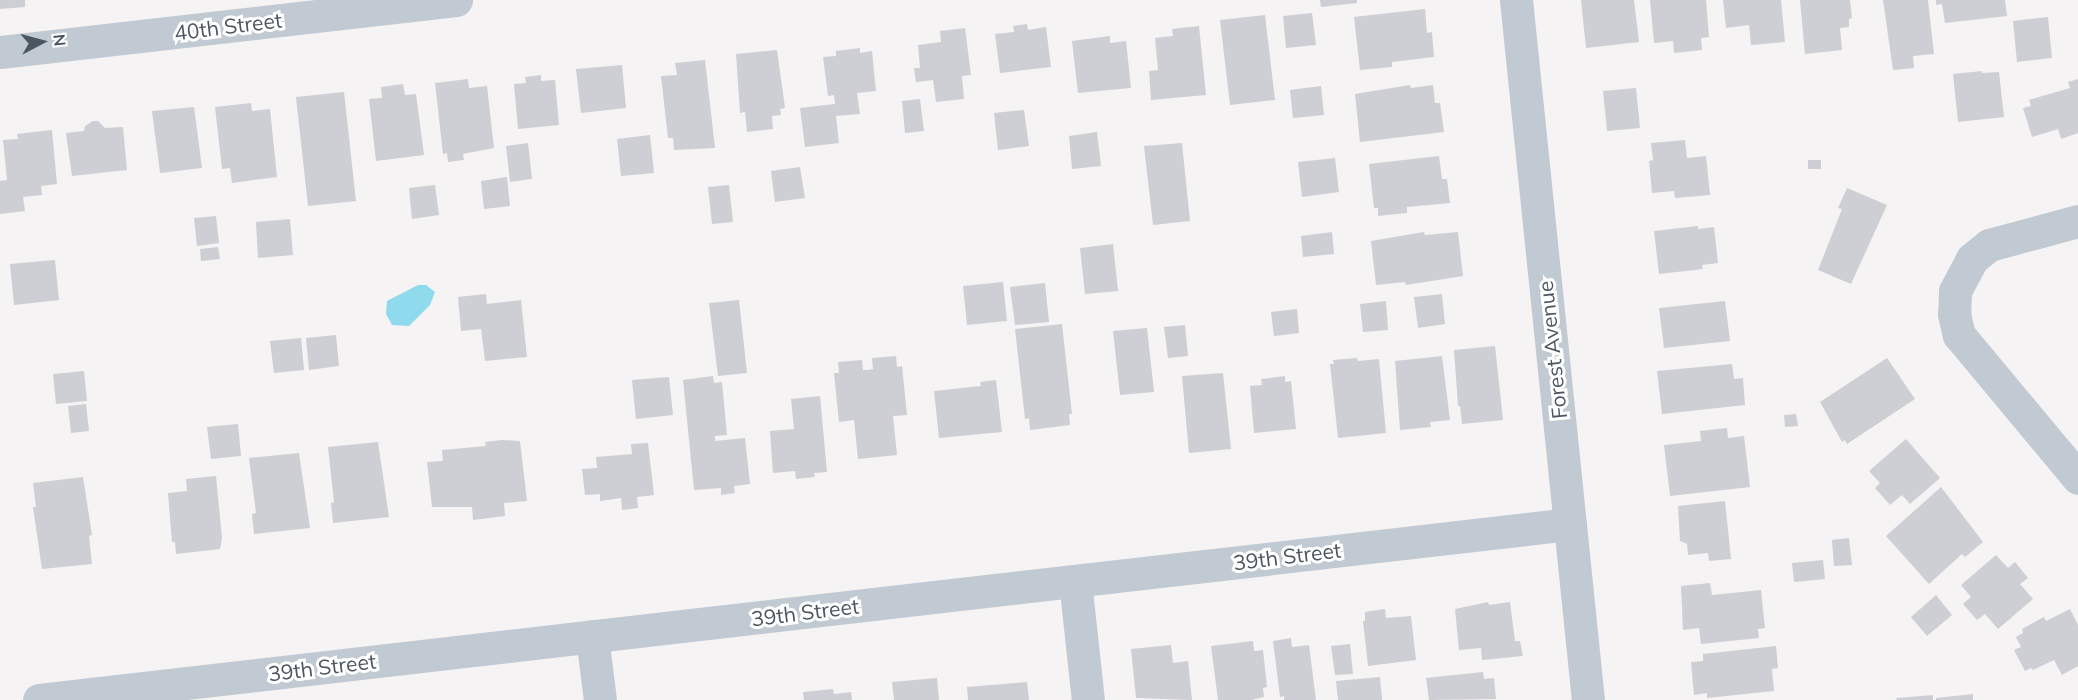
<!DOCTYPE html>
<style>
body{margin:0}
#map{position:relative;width:2078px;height:700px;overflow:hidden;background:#f5f3f3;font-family:Mulish,sans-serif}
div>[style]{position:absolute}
.water>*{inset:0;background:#90daee}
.building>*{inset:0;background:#cdcfd5}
.minor>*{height:33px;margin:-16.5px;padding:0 16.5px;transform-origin:16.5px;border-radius:16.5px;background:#c1cad2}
span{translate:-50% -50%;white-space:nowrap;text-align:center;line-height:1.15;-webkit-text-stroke:6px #fff;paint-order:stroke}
.street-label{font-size:21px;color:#4a5661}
.north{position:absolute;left:12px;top:12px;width:60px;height:60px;-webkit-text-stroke:4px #fff;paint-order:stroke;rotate:84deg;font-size:16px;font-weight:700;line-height:24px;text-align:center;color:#4a5661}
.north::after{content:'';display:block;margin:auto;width:21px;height:27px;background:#4a5661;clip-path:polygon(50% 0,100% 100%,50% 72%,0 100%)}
</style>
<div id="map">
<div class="water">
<i style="clip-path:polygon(418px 285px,426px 285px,435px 292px,430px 305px,409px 326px,392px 325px,386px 314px,387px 301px)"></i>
</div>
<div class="building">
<i style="clip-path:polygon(0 0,25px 0,25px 7px,0 9px)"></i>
<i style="clip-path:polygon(1320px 0,1357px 0,1357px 3px,1321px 7px)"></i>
<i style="clip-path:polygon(1581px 0,1634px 0,1639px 42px,1586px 48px)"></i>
<i style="clip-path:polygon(1650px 0,1706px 0,1709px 37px,1701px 38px,1702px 50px,1674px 53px,1673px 41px,1654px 43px)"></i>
<i style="clip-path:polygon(1723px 0,1781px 0,1785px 42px,1751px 45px,1749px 25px,1726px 28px)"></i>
<i style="clip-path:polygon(1800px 0,1850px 0,1852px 18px,1849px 19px,1849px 27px,1840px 28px,1842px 50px,1805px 54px)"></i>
<i style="clip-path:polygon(1883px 0,1928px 0,1934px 54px,1913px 56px,1914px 68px,1893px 70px)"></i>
<i style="clip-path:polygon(1936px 0,2005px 0,2007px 16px,1945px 23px,1942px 4px,1936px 5px)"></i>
<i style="clip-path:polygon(1425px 9px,1427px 33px,1432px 32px,1434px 57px,1392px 62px,1392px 67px,1360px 70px,1354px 17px)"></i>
<i style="clip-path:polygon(1312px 13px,1316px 45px,1286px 48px,1283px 16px)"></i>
<i style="clip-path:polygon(1265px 15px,1275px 100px,1230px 105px,1220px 20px)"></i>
<i style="clip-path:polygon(2048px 17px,2052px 58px,2017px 62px,2013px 21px)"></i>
<i style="clip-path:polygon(1027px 24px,1028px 30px,1046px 27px,1051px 67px,1000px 73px,995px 34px,1014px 32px,1013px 26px)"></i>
<i style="clip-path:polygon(1199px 26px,1206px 95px,1151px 100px,1149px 71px,1158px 70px,1155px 38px,1173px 36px,1172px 29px)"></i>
<i style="clip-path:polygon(965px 28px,971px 75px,962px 76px,964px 99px,936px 102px,933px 80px,916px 82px,914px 68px,920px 68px,918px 45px,941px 42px,940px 31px)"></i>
<i style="clip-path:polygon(1110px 36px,1110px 43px,1126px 41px,1131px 88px,1078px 93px,1072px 41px)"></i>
<i style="clip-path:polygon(860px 48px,860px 53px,872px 51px,876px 91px,857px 93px,860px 114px,836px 116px,839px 143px,805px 147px,800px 108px,835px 104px,834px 95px,828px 96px,823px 57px,836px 56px,836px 51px)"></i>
<i style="clip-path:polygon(777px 50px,785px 108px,780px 109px,781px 115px,772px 116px,773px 129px,747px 132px,745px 112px,740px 113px,736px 54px)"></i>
<i style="clip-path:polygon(705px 60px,715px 148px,674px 150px,673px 138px,668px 138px,661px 76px,677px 75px,675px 63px)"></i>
<i style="clip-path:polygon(622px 65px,626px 108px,581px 113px,576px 69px)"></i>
<i style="clip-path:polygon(1982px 71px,1982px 73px,1999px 72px,2004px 117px,1958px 122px,1953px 74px)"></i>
<i style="clip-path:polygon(541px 75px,541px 81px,555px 80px,559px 125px,518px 129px,514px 84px,526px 83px,525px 77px)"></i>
<i style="clip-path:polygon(468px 79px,469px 88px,487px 86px,494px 148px,463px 154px,464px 160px,448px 162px,447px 153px,443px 154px,435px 83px)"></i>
<i style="clip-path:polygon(2078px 79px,2078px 133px,2061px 139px,2058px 129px,2032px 137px,2023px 108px,2031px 106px,2029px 100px,2070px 88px,2068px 82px)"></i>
<i style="clip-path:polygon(403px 84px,405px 95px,416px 94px,424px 155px,376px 161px,369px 99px,382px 98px,381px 87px)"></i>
<i style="clip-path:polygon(1410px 85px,1411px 88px,1433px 85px,1435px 103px,1440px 103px,1444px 132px,1360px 142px,1355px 94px)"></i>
<i style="clip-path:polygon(1321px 86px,1324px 115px,1293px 118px,1290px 90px)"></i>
<i style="clip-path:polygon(1636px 88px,1640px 128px,1607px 131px,1603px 91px)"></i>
<i style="clip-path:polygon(344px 92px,356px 201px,308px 206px,296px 97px)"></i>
<i style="clip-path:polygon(920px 99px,924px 131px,905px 133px,902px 101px)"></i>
<i style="clip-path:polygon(251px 103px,252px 111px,270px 109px,277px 177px,232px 183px,230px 168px,222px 169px,215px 107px)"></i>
<i style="clip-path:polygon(194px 107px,202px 168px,160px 173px,152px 111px)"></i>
<i style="clip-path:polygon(1024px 110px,1029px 146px,998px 150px,994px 113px)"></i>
<i style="clip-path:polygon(93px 121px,98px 121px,105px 128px,123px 127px,127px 170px,72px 176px,66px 133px,84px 131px,85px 126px)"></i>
<i style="clip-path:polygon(52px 130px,57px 184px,41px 186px,42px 195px,23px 197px,25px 211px,0 214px,0 181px,7px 180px,3px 140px,18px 139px,17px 134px)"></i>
<i style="clip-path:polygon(1097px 132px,1101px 166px,1072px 169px,1069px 136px)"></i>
<i style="clip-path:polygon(650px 135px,654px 173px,621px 176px,617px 139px)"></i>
<i style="clip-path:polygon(1685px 140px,1687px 158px,1706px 156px,1710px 195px,1675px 198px,1674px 191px,1652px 193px,1649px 161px,1653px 160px,1651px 143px)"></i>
<i style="clip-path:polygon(528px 143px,532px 179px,510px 182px,506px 146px)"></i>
<i style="clip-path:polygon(1182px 143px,1190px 221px,1153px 225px,1144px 146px)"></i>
<i style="clip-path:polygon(1439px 156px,1442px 179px,1447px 179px,1450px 203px,1407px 207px,1407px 213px,1378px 216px,1378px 208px,1374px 208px,1369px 164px)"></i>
<i style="clip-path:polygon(1335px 158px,1339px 192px,1302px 197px,1298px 162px)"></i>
<i style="clip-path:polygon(1808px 160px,1821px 160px,1821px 169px,1808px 169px)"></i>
<i style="clip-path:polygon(800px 167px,805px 198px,775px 202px,771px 171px)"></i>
<i style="clip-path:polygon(507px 177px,510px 206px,484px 209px,481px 181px)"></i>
<i style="clip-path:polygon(435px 185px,439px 215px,412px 219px,409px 188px)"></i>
<i style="clip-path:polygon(729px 185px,733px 222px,712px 224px,708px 187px)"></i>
<i style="clip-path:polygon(1847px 188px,1887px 205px,1851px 284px,1818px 270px,1842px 209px,1838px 208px)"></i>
<i style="clip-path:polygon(216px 216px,219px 243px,197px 246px,194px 218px)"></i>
<i style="clip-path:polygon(290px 219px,293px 255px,258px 258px,256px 222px)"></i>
<i style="clip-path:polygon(1698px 226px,1698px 229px,1714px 227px,1718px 263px,1702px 265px,1703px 269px,1659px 274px,1654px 231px)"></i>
<i style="clip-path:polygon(1332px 232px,1334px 254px,1303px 257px,1301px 236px)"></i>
<i style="clip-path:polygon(1424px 232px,1425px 235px,1458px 232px,1463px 276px,1406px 285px,1405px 282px,1376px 285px,1371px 241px)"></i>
<i style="clip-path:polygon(1113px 244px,1118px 291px,1085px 294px,1080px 248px)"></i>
<i style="clip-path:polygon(218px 247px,220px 259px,201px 261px,200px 249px)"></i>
<i style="clip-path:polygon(55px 260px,59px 300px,14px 305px,10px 264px)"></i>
<i style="clip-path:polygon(1003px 282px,1007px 321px,967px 325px,963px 286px)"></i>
<i style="clip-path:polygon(1045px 283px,1049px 322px,1015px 325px,1010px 287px)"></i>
<i style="clip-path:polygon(486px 294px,487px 304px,521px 300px,527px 357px,485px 361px,481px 329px,461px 331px,458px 297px)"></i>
<i style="clip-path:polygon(1442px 294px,1445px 324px,1418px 328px,1414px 297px)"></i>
<i style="clip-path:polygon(739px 300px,747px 373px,718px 376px,709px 303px)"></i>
<i style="clip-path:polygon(1386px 301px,1388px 330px,1363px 332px,1360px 304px)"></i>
<i style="clip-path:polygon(1725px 301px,1730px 341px,1664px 348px,1659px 308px)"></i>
<i style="clip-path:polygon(1297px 309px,1299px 333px,1274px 336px,1271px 312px)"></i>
<i style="clip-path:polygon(1062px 324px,1072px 414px,1069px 414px,1070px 425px,1030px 430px,1029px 418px,1025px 419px,1015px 329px)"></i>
<i style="clip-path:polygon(1185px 325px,1188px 356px,1168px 358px,1164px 327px)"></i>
<i style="clip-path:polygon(1147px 328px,1154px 392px,1120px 395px,1113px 331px)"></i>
<i style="clip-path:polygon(336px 335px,339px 366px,309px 370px,306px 338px)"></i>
<i style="clip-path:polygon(301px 338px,304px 370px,274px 373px,270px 341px)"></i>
<i style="clip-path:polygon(1495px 346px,1503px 420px,1462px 424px,1460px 406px,1458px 406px,1454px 350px)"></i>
<i style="clip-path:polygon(896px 356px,897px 367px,902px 366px,907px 415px,893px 416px,897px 455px,858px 459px,854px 420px,839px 422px,834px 373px,839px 373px,838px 362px,862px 360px,863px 370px,868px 370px,873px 369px,872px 358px)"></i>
<i style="clip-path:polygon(1442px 356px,1450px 420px,1430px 422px,1431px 427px,1400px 430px,1395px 361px)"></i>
<i style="clip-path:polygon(1357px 358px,1358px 361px,1379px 359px,1386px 433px,1338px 438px,1330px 364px,1334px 364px,1333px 360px)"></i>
<i style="clip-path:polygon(1887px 358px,1915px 399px,1847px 444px,1845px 440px,1842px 442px,1820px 402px)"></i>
<i style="clip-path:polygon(1732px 364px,1734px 379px,1743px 378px,1745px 405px,1662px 414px,1657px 371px)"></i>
<i style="clip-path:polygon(84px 371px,87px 401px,56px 404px,53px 374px)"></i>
<i style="clip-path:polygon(1223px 373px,1231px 449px,1189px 453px,1182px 376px)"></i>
<i style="clip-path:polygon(713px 376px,714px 383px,722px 382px,727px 435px,715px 436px,715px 441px,745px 438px,750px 484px,734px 486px,735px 493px,721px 495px,721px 488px,694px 490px,683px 380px)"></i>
<i style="clip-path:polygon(1285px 376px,1285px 382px,1291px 381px,1296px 429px,1254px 433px,1250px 386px,1262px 385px,1261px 379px)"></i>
<i style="clip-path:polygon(669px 377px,673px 415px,636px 419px,632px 380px)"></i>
<i style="clip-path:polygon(996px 380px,1002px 432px,939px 438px,934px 391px,981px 386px,980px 382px)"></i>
<i style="clip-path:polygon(820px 396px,827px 472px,814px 473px,815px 477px,796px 479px,795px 471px,773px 473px,770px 431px,794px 429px,791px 399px)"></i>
<i style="clip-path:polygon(86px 404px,89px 431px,71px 433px,68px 406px)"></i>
<i style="clip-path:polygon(1796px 414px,1798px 426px,1785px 427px,1784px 415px)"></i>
<i style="clip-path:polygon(238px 424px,241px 456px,211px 459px,207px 427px)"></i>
<i style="clip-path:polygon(1727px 428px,1728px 438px,1744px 436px,1750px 487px,1670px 496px,1664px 445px,1701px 441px,1700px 431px)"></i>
<i style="clip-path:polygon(1906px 439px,1940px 478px,1910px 504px,1902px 495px,1890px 505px,1875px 488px,1880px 483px,1869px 471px)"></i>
<i style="clip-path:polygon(502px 440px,520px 441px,527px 501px,504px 503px,505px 516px,473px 520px,472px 507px,432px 507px,427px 462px,443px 461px,442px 450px,486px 446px,485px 442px)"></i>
<i style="clip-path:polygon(378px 442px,389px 517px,333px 523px,331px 503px,334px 502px,328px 447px)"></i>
<i style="clip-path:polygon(648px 443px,654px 495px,637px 497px,638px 508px,622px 510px,621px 498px,600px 501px,600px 494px,585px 495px,582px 469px,597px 468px,596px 457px,632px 454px,631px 444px)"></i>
<i style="clip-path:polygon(299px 453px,310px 528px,254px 534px,252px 514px,256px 513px,249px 458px)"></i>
<i style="clip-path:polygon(216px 476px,222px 538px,220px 549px,176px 554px,175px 542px,172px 542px,168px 493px,187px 491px,186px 479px)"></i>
<i style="clip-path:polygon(83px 477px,92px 535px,89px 536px,92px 564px,42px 569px,33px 507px,36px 507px,33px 483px)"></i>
<i style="clip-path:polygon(1941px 487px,1983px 542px,1965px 557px,1962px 554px,1929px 584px,1886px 536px)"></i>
<i style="clip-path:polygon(1725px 501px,1731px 559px,1709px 561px,1708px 553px,1688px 555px,1687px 544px,1680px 541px,1678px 506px)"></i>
<i style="clip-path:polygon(1849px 538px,1852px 565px,1834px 566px,1832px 540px)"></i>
<i style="clip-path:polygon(1996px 555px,2008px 568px,2015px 562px,2028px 578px,2020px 584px,2033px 599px,1998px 629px,1985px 614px,1977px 620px,1963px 604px,1971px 597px,1961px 585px)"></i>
<i style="clip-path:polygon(1823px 560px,1825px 579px,1794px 582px,1792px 563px)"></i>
<i style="clip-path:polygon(1710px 583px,1712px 595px,1761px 590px,1765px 628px,1758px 629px,1759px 638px,1701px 644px,1699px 628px,1683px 630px,1681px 586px)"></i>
<i style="clip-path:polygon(1936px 595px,1952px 615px,1927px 636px,1911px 617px)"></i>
<i style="clip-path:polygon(1488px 602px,1489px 605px,1510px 602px,1515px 641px,1520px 641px,1523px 656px,1482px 660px,1481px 648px,1459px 650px,1455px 609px)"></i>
<i style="clip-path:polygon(1385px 609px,1386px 618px,1411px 616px,1416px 660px,1368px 666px,1363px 621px,1365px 621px,1365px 612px)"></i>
<i style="clip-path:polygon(2070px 609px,2078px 625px,2078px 666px,2062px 675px,2054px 660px,2033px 670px,2031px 668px,2025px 671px,2014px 650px,2021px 647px,2016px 637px,2023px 633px,2022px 629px,2044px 617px,2046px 621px)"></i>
<i style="clip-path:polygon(1291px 638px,1292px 647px,1309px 645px,1316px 700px,1284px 700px,1284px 696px,1280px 697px,1273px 641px)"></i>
<i style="clip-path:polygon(1253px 641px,1254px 651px,1263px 650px,1267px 687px,1263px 688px,1264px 697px,1252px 700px,1218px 700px,1211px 646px)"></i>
<i style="clip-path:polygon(1350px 644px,1353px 674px,1335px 675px,1331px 646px)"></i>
<i style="clip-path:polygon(1171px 645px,1173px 663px,1188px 661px,1192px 700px,1136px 698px,1131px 649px)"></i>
<i style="clip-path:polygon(1776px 646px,1778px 668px,1772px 669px,1774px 691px,1707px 698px,1707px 693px,1694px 695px,1691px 662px,1703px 661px,1703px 654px)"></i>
<i style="clip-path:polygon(1483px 672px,1484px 679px,1494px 678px,1496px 699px,1429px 700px,1426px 678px)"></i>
<i style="clip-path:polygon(1380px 677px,1382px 700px,1338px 700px,1336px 681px)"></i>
<i style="clip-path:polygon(937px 678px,939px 700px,894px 700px,892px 682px)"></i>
<i style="clip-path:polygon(1027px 682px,1029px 700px,968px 700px,967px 687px)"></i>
<i style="clip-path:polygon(833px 689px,834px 694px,851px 692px,852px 700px,804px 700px,803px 692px)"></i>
<i style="clip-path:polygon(1973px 694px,1973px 700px,1936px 700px,1936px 698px)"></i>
<i style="clip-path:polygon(1933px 695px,1933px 700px,1897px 700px,1896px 698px)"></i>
</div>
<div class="minor">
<i style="left:1516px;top:0;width:704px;rotate:84.13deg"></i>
<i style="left:0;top:52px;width:459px;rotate:-6.5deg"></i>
<i style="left:2078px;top:221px;width:92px;rotate:164.9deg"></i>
<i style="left:1989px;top:245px;width:22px;rotate:141deg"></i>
<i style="left:1972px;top:259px;width:36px;rotate:118deg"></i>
<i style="left:1955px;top:291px;width:23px;rotate:92deg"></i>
<i style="left:1954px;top:314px;width:22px;rotate:77deg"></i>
<i style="left:1959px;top:335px;width:186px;rotate:50.2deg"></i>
<i style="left:1075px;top:581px;width:120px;rotate:83.8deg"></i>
<i style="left:592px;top:636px;width:64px;rotate:82.9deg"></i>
<i style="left:39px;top:700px;width:1541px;rotate:-6.56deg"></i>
</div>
<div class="street-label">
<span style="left:228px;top:26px;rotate:-7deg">40th Street</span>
<span style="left:1552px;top:350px;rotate:-96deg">Forest Avenue</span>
<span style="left:1287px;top:556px;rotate:-7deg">39th Street</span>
<span style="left:805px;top:612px;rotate:-7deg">39th Street</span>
<span style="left:322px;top:667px;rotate:-7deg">39th Street</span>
</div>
<div class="north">N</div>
</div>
